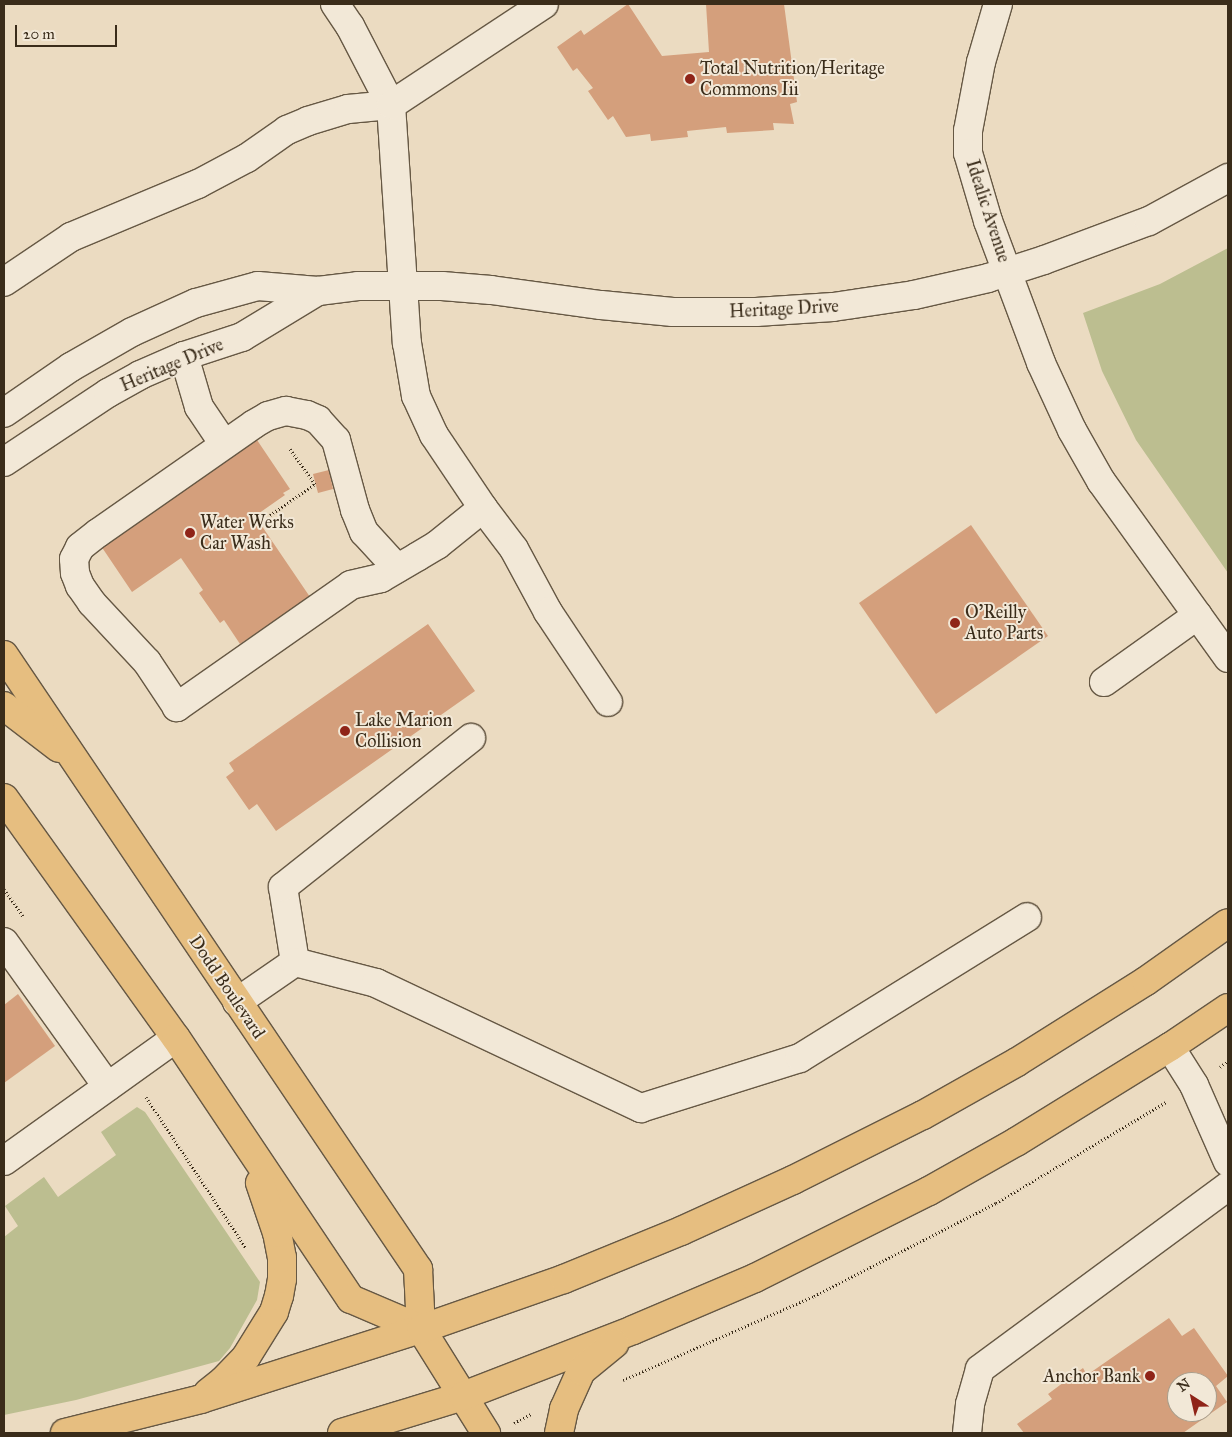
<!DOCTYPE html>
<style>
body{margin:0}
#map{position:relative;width:1232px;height:1437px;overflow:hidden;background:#ebdbc1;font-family:"IM FELL Great Primer",serif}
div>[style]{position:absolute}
.green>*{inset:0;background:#bcbe90}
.building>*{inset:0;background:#d49f7c}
.path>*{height:3px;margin-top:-1.5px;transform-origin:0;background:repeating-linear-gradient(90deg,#3a2c1a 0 1px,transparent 0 3.5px)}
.roads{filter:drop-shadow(1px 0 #665844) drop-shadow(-1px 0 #665844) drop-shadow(0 1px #665844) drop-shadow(0 -1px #665844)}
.minor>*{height:28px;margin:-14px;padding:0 14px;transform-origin:14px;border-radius:14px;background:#f2e8d7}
.major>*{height:28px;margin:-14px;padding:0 14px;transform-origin:14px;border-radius:14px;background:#e6be80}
.dots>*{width:14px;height:14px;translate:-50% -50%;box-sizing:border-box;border:2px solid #f2e8d7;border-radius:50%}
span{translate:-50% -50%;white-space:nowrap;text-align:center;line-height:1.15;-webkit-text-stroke:4px #f2e8d7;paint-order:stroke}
.poi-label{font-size:18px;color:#3a2c1a}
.left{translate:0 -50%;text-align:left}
.right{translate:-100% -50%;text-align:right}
.street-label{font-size:18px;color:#3a2c1a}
.frame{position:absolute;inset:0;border:5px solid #3a2c1a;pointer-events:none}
.north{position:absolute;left:1167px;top:1372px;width:50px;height:50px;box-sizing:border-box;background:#f2e8d7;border:1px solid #a89d8b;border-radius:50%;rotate:325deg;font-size:14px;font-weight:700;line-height:20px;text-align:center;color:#3a2c1a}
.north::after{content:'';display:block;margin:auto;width:18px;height:22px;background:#8f2418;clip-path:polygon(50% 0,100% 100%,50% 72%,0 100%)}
.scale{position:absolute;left:15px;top:25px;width:102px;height:22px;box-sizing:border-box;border:2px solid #3a2c1a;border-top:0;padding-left:6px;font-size:15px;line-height:18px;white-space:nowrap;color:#3a2c1a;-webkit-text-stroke:4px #f2e8d7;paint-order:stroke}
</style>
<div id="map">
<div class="green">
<i style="clip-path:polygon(1228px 248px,1228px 573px,1136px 440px,1102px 371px,1083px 313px,1160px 284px)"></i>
<i style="clip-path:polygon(137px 1107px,145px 1112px,260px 1282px,257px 1300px,230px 1348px,219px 1361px,76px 1400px,4px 1415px,4px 1237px,18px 1226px,5px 1206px,44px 1177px,58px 1197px,116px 1155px,101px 1132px)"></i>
</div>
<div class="building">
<i style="clip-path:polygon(628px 4px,662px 56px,709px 52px,706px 4px,784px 4px,797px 102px,790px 104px,794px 124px,773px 123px,774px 130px,727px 133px,726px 127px,687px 131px,688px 137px,651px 141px,650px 134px,626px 137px,613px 116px,608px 120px,588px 91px,593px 88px,577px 68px,573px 71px,557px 47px,581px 30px,584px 35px)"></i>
<i style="clip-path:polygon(255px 437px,290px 489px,283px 493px,285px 495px,255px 516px,310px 597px,240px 644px,224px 620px,220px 623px,199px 593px,203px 590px,181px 558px,132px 592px,99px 543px)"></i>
<i style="clip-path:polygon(329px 470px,333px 489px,318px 493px,313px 474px)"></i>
<i style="clip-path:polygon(971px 525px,1048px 636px,936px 714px,859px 603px)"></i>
<i style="clip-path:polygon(428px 624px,475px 691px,276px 831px,257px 804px,249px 810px,226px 777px,234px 771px,229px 763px)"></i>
<i style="clip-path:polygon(18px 994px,55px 1046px,4px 1083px,4px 1005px)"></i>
<i style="clip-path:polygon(evenodd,1169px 1318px,1182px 1336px,1194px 1328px,1228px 1376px,1216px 1386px,1227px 1402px,1183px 1433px,1024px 1433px,1017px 1424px,1052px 1399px,1048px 1394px,1083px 1368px,1087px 1375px,1169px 1318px,1177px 1382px,1207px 1382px,1207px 1412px,1177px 1412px,1177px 1382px)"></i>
</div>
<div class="path">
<i style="left:270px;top:515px;width:55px;rotate:-34.6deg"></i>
<i style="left:315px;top:484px;width:43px;rotate:-125.5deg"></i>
<i style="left:4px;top:889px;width:33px;rotate:55deg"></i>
<i style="left:1220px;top:1067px;width:10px;rotate:-37deg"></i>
<i style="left:146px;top:1097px;width:181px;rotate:56.5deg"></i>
<i style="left:623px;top:1380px;width:209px;rotate:-23.7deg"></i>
<i style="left:814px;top:1296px;width:204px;rotate:-27.1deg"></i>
<i style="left:996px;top:1203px;width:198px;rotate:-30.7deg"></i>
<i style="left:514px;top:1423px;width:19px;rotate:-28deg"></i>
</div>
<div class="roads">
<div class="minor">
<i style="left:335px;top:4px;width:27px;rotate:56deg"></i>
<i style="left:350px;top:26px;width:89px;rotate:62.6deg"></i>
<i style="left:391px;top:105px;width:239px;rotate:86.2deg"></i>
<i style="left:407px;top:343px;width:54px;rotate:80.4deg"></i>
<i style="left:416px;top:396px;width:43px;rotate:65.2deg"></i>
<i style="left:434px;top:435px;width:88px;rotate:56.1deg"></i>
<i style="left:483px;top:508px;width:59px;rotate:141.2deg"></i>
<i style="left:437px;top:545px;width:23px;rotate:149deg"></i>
<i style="left:417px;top:557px;width:42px;rotate:149.7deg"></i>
<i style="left:381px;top:578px;width:31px;rotate:167deg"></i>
<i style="left:351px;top:585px;width:213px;rotate:145deg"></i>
<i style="left:177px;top:707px;width:54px;rotate:-123.7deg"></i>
<i style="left:147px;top:662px;width:81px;rotate:-133deg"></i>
<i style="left:92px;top:603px;width:21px;rotate:-125deg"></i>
<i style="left:80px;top:586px;width:14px;rotate:-111deg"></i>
<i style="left:75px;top:573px;width:14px;rotate:-94deg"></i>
<i style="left:74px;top:559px;width:13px;rotate:-63deg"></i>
<i style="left:80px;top:547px;width:23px;rotate:-38deg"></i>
<i style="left:98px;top:533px;width:190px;rotate:-34.9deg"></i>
<i style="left:254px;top:424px;width:16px;rotate:-30deg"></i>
<i style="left:268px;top:416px;width:19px;rotate:-16deg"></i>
<i style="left:286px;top:411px;width:21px;rotate:11deg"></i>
<i style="left:307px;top:415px;width:12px;rotate:24deg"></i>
<i style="left:318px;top:420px;width:27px;rotate:48deg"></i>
<i style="left:336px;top:440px;width:73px;rotate:74.8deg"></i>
<i style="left:355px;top:510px;width:24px;rotate:68deg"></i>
<i style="left:364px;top:532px;width:49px;rotate:47.5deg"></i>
<i style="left:998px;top:4px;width:60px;rotate:106.3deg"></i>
<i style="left:981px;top:62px;width:70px;rotate:100.7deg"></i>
<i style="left:968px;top:131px;width:22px;rotate:90deg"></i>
<i style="left:968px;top:153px;width:71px;rotate:73.6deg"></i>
<i style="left:988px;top:221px;width:152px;rotate:69.5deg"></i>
<i style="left:1041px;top:363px;width:74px;rotate:65.2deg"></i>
<i style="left:1072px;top:430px;width:59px;rotate:60.4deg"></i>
<i style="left:1101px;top:481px;width:218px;rotate:54.3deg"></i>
<i style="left:4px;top:282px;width:81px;rotate:-33.9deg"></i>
<i style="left:71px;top:237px;width:138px;rotate:-22.7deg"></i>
<i style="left:198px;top:184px;width:55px;rotate:-28deg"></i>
<i style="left:247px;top:158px;width:49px;rotate:-35deg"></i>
<i style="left:287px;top:130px;width:23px;rotate:-23deg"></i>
<i style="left:308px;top:121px;width:42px;rotate:-16.7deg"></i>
<i style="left:348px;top:109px;width:43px;rotate:-5.3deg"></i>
<i style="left:391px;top:105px;width:183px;rotate:-33.4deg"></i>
<i style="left:184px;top:356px;width:53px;rotate:73.6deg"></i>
<i style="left:199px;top:407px;width:45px;rotate:56deg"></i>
<i style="left:4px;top:413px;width:81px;rotate:-34.5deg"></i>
<i style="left:71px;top:367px;width:70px;rotate:-29.8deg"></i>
<i style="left:132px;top:332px;width:70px;rotate:-24.4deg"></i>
<i style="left:196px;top:303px;width:64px;rotate:-15.3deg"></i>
<i style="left:258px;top:286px;width:60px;rotate:4.8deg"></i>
<i style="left:318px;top:291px;width:40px;rotate:-7.1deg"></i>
<i style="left:358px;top:286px;width:84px"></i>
<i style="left:442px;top:286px;width:49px;rotate:4.7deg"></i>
<i style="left:491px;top:290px;width:111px;rotate:7.8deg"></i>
<i style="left:601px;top:305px;width:72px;rotate:5.6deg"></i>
<i style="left:673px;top:312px;width:83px"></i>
<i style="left:756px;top:312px;width:77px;rotate:-3.7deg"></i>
<i style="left:833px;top:307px;width:82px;rotate:-8.4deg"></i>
<i style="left:914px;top:295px;width:76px;rotate:-12.9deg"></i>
<i style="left:988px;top:278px;width:59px;rotate:-17.8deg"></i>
<i style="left:1044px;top:260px;width:112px;rotate:-20.4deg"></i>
<i style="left:1149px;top:221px;width:90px;rotate:-28.6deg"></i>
<i style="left:4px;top:462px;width:125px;rotate:-33.6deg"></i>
<i style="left:108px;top:393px;width:37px;rotate:-29deg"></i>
<i style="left:140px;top:375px;width:48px;rotate:-23.4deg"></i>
<i style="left:184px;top:356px;width:61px;rotate:-18.1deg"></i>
<i style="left:242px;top:337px;width:89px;rotate:-31.2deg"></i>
<i style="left:483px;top:508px;width:51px;rotate:52.9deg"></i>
<i style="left:514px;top:549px;width:72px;rotate:61.6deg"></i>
<i style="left:548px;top:612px;width:108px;rotate:56.3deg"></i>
<i style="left:1104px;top:682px;width:115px;rotate:-35.5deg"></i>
<i style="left:4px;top:942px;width:178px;rotate:54.4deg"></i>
<i style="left:295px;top:962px;width:76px;rotate:-99.1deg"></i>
<i style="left:283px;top:887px;width:240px;rotate:-38.4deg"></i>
<i style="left:237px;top:1002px;width:70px;rotate:-34.6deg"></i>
<i style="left:295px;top:962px;width:84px;rotate:14.5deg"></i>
<i style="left:376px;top:983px;width:293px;rotate:25.3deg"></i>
<i style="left:641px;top:1108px;width:167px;rotate:-17.5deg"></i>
<i style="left:800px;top:1058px;width:267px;rotate:-31.8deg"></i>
<i style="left:1170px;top:1047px;width:45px;rotate:57.7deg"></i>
<i style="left:1194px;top:1085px;width:84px;rotate:66.2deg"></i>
<i style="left:4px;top:1161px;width:211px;rotate:-35.6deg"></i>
<i style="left:967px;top:1433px;width:29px;rotate:-84deg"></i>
<i style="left:970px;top:1404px;width:36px;rotate:-74deg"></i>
<i style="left:980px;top:1369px;width:308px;rotate:-36.4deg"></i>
</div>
<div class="major">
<i style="left:4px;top:655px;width:741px;rotate:56.01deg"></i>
<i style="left:418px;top:1269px;width:60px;rotate:87.1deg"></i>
<i style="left:421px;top:1329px;width:123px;rotate:58deg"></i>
<i style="left:4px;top:706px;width:69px;rotate:37.4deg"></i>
<i style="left:4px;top:798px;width:295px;rotate:54.4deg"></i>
<i style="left:176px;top:1038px;width:314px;rotate:56.2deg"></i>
<i style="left:351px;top:1299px;width:76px;rotate:23.2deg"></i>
<i style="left:208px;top:1393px;width:19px;rotate:-39deg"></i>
<i style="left:223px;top:1381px;width:33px;rotate:-46deg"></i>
<i style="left:246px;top:1357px;width:53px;rotate:-58.1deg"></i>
<i style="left:274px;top:1312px;width:17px;rotate:-73deg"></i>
<i style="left:279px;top:1296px;width:17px;rotate:-80deg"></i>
<i style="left:282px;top:1279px;width:21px;rotate:-90deg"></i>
<i style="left:282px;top:1258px;width:25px;rotate:-101deg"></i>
<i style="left:277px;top:1233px;width:53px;rotate:-108.8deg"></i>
<i style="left:65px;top:1433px;width:140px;rotate:-14deg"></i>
<i style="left:201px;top:1399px;width:231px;rotate:-17.7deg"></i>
<i style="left:421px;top:1329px;width:151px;rotate:-19.3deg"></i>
<i style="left:564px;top:1279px;width:126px;rotate:-22.3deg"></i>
<i style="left:681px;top:1231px;width:123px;rotate:-24.5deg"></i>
<i style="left:793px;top:1180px;width:145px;rotate:-26.6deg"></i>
<i style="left:923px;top:1115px;width:108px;rotate:-29.4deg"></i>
<i style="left:1017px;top:1062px;width:152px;rotate:-32.1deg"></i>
<i style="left:1146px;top:981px;width:100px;rotate:-35.3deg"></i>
<i style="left:342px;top:1433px;width:127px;rotate:-17deg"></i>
<i style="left:463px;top:1396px;width:182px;rotate:-21.2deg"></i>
<i style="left:633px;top:1330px;width:133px;rotate:-23.1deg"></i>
<i style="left:755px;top:1278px;width:195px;rotate:-26.6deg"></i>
<i style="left:929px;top:1191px;width:100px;rotate:-29.4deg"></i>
<i style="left:1016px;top:1142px;width:181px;rotate:-31.7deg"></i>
<i style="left:1170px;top:1047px;width:70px;rotate:-33.9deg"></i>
<i style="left:559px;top:1433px;width:25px;rotate:-78deg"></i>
<i style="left:564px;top:1409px;width:42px;rotate:-65.9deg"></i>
<i style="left:581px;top:1371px;width:43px;rotate:-39.3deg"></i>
</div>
</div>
<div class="dots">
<i style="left:690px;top:79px;background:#8f2418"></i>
<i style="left:190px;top:533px;background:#8f2418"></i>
<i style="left:955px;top:623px;background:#8f2418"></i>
<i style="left:345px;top:731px;background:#8f2418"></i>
<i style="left:1150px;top:1376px;background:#8f2418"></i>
</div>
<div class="poi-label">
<span class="left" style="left:700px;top:79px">Total Nutrition/Heritage<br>Commons Iii</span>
<span class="left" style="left:200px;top:533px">Water Werks<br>Car Wash</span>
<span class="left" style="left:965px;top:623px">O'Reilly<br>Auto Parts</span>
<span class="left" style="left:355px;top:731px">Lake Marion<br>Collision</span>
<span class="right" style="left:1140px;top:1376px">Anchor Bank</span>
</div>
<div class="street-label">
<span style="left:988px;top:211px;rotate:72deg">Idealic Avenue</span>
<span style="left:784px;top:309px;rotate:-3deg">Heritage Drive</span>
<span style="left:172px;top:365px;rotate:-23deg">Heritage Drive</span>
<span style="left:227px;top:987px;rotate:56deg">Dodd Boulevard</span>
</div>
<div class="frame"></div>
<div class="north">N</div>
<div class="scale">20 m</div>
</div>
